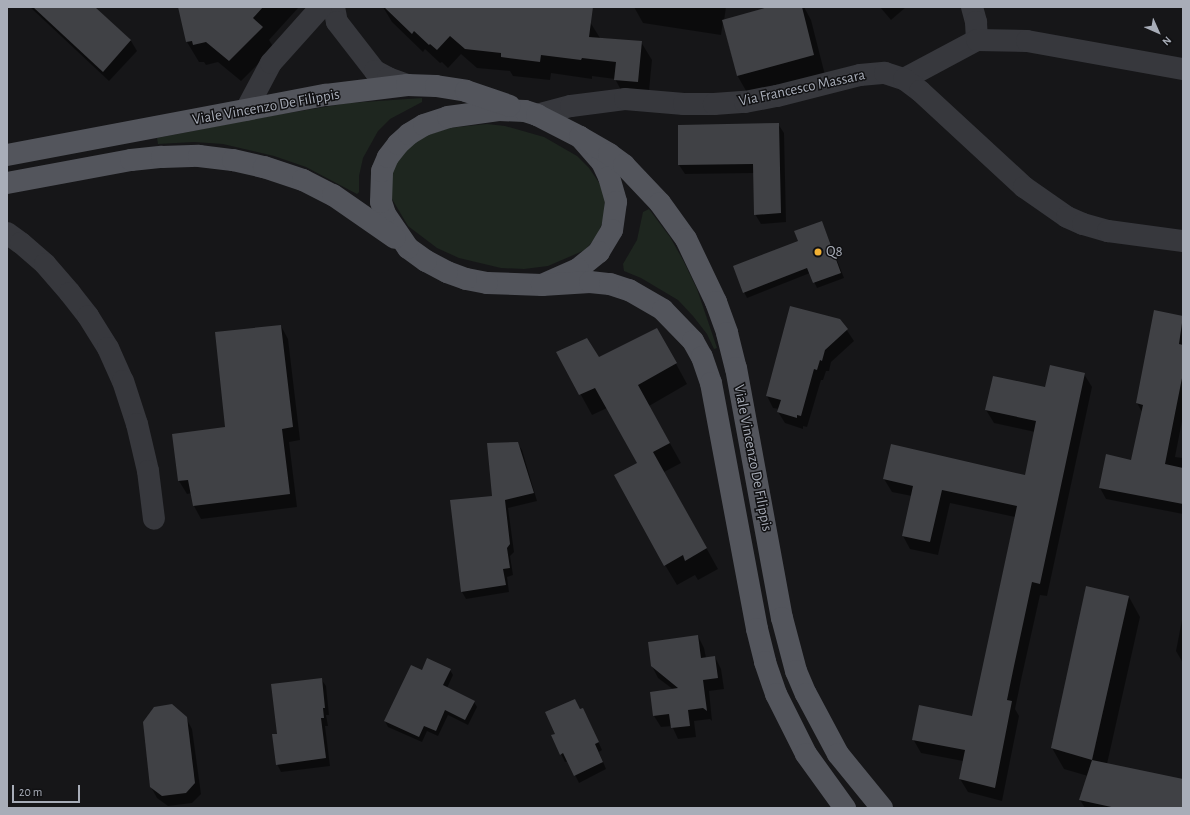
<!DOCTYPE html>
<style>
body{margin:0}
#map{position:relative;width:1190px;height:815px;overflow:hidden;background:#161618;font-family:"Alegreya Sans",sans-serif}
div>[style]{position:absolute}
.green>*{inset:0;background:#1e261f}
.shadow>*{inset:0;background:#0007}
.building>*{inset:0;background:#404145}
.street>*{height:22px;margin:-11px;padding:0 11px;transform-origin:11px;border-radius:11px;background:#37383d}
.primary>*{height:22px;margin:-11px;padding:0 11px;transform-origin:11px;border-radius:11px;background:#53555c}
.dots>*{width:11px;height:11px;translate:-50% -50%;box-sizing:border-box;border:2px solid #111113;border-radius:50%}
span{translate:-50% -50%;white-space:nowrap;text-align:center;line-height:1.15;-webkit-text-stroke:3px #111113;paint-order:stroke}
.street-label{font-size:15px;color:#a8adb8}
.poi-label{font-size:15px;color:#a8adb8}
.left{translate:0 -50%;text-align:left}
.frame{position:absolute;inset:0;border:8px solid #a8adb8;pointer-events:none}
.north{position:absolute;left:1138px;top:12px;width:40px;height:40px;-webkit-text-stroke:3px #111113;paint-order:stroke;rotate:135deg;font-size:11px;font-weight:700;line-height:16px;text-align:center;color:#a8adb8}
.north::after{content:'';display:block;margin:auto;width:14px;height:18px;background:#a8adb8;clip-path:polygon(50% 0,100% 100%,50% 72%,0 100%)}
.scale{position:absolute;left:12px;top:785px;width:68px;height:18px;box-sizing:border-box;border:2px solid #a8adb8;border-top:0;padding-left:5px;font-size:12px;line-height:14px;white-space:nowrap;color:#a8adb8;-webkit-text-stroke:3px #111113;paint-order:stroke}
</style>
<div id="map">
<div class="green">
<i style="clip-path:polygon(422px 98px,422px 102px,390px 119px,378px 131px,363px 158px,359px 176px,359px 192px,357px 194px,306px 167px,274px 156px,223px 144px,194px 142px,158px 144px,157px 138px,276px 115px,349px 103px)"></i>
<i style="clip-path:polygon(487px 124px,505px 126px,544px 137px,577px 156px,589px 168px,600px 184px,605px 199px,604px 218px,597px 236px,585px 250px,548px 266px,524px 269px,501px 268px,459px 258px,437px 248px,408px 226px,392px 199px,390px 186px,392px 172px,397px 160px,416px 139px,449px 128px)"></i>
<i style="clip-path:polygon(649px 209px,670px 237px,683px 260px,697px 289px,717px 348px,714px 349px,707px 334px,693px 316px,678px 300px,641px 278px,624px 271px,623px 264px,637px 240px,643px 212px)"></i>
</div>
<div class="shadow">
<i style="clip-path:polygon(30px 7px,94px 7px,131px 41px,137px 51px,109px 81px)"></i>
<i style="clip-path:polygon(179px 7px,299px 7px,269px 40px,274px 48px,241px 81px,218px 62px,206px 65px,204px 62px,199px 62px,187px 42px)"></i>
<i style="clip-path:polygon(383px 7px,592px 7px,590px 22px,600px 38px,641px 42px,652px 60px,648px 101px,626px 99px,615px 79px,592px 76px,592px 79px,551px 73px,550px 80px,513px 76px,510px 71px,477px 68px,461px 54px,448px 68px,442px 62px,440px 63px,425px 49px,423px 52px,392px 22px)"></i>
<i style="clip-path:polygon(634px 7px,726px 7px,724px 21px,773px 7px,804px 7px,811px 20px,825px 75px,749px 96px,737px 75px,723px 22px,721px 35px,643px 23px)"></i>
<i style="clip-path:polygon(880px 7px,906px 7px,891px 20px)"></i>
<i style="clip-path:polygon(778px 124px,784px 133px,786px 222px,761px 224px,755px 214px,755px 173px,685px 174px,679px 165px)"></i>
<i style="clip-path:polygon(822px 222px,844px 278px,817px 288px,810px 273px,747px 298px,744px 292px)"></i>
<i style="clip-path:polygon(790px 308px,840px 320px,854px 341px,831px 362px,829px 371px,826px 371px,823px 380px,821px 380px,807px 427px,803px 426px,803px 429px,785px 423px,778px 412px,779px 409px,773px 408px,767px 396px)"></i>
<i style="clip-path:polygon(1155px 311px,1183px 317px,1183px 416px,1175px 457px,1183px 458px,1183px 514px,1106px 499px,1100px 488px,1132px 461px,1142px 412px,1137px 403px)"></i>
<i style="clip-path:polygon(281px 326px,288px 339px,300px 440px,289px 442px,297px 507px,201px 519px,194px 506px,192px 493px,187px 494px,179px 481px,226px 427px)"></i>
<i style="clip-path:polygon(668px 349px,687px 384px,649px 406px,681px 463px,664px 472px,718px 569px,698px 580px,695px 575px,677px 585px,665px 565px,638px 463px,607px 408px,592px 415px,558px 353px,598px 358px)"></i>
<i style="clip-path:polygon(1084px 374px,1092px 387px,1047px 596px,1040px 595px,1021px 680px,1015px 709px,1019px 716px,1002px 801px,968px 792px,960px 779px,963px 761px,921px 753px,913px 739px,973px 717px,1015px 517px,950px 503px,938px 555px,910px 549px,903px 536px,912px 496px,892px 492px,884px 479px,1026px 476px,1035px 432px,994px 423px,986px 410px)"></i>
<i style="clip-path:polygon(517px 443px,522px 450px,537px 501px,508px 508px,514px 552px,510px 556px,513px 575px,507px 577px,509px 592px,466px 599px,462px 592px,494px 497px)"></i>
<i style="clip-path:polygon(1129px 597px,1140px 617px,1107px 764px,1183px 780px,1183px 808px,1085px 808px,1080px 800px,1088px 776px,1064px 769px,1052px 748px)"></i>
<i style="clip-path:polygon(1183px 615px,1183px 663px,1176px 651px)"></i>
<i style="clip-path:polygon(698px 636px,704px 648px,706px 658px,715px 657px,721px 669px,724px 689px,709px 691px,712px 721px,710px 719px,694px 721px,696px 737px,678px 739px,672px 726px,661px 727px,654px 716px,652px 693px,674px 690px,658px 678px,652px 666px)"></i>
<i style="clip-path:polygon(450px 670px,453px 675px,447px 688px,474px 702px,477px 707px,468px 725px,448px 715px,438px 736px,427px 731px,422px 742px,388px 727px,385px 721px,422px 672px)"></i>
<i style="clip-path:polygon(321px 679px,326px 686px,329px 715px,326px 715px,328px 726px,325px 726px,330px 766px,281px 772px,277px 764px,278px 735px)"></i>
<i style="clip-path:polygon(580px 710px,587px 717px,602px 750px,599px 752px,606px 769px,579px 783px,568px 761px,565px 762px,561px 754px,556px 734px)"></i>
<i style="clip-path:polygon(186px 718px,192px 729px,201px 794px,192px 803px,168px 806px,157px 798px,151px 787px)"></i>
</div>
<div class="building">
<i style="clip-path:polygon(33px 7px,95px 7px,131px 40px,103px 72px)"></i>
<i style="clip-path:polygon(178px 7px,263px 7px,253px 18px,263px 27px,229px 61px,206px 42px,193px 45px,192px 41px,186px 42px)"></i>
<i style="clip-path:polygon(384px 7px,593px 7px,589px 37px,642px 41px,638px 82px,614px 80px,616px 62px,582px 58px,581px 60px,541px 55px,540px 62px,501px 57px,501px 53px,465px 49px,450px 36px,437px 50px,430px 44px,429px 45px,414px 31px,412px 34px)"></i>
<i style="clip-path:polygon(768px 7px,802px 7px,814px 55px,737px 76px,722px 20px)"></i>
<i style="clip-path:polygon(779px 123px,781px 213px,754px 215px,753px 164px,678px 165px,678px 125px)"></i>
<i style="clip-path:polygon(822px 221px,841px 273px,813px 283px,807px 268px,743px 293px,733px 266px,798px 241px,794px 231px)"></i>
<i style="clip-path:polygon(790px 306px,840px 319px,848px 329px,825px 350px,822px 361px,820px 360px,817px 370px,814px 369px,801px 416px,797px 415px,797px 418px,777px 412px,781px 400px,766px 396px)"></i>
<i style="clip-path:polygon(1154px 310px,1183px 316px,1179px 344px,1183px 345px,1183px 373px,1165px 464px,1183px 468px,1183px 504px,1099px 488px,1106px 454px,1131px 460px,1143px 405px,1136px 403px)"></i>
<i style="clip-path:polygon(281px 325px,293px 427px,282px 429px,290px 494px,193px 506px,188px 480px,178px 481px,172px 434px,225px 427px,215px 332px)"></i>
<i style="clip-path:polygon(657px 328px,677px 363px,638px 385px,670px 443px,653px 452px,707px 548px,685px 561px,683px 555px,664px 566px,614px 475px,637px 463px,595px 388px,579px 395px,556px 352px,587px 338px,599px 357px)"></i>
<i style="clip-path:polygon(1050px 365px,1085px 373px,1040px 584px,1032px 582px,1014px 666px,1007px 700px,1012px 701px,995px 788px,959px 779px,965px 750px,912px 740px,919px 705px,972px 716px,1017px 506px,942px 490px,930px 542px,902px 536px,913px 486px,883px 479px,891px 444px,1025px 475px,1036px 421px,985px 410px,993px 376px,1045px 387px)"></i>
<i style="clip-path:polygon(518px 442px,534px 493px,505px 500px,510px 544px,507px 548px,510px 568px,503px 569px,506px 585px,461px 592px,450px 500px,492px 496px,487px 443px)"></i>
<i style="clip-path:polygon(1086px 586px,1129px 596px,1092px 760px,1051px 748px)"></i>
<i style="clip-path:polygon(698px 635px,701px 658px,715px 656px,718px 678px,703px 680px,707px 711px,703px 708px,688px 710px,690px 726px,671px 728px,669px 714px,653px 716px,650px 692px,678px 688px,651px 666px,648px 642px)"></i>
<i style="clip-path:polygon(427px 658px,451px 669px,443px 685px,475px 701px,465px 720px,445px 710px,436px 731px,424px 726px,419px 737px,384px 721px,411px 665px,422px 670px)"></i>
<i style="clip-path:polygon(322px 678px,325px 708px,323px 708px,324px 718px,321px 718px,326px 758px,276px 765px,272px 734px,277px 734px,271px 684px)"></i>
<i style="clip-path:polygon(575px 699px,580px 709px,583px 708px,599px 742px,595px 744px,603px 762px,574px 776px,563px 753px,560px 755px,551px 735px,555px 734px,545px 712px)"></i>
<i style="clip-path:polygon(172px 704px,187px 717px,195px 783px,186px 793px,162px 796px,150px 787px,143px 722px,154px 707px)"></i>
<i style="clip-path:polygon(1092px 760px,1183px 779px,1183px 808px,1116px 808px,1079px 800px)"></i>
</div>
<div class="street">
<i style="left:334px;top:7px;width:15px;rotate:79deg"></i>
<i style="left:337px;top:22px;width:62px;rotate:52.2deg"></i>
<i style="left:375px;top:71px;width:15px;rotate:28deg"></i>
<i style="left:388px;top:78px;width:20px;rotate:20deg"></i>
<i style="left:972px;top:7px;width:16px;rotate:75deg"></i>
<i style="left:976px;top:22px;width:18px;rotate:87deg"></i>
<i style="left:904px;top:79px;width:83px;rotate:-28.1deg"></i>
<i style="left:977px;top:40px;width:50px;rotate:1.1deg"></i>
<i style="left:1027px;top:41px;width:158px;rotate:10.2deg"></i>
<i style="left:246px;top:110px;width:53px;rotate:-62deg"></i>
<i style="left:271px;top:63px;width:75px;rotate:-48.2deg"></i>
<i style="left:537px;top:115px;width:35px;rotate:-15deg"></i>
<i style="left:571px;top:106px;width:54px;rotate:-7.4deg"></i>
<i style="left:625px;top:99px;width:59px;rotate:4.8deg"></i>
<i style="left:684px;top:104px;width:30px"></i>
<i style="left:714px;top:104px;width:31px;rotate:-4deg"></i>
<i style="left:745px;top:102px;width:33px;rotate:-11deg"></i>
<i style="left:777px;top:96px;width:86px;rotate:-14.2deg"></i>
<i style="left:860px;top:75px;width:25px;rotate:-5deg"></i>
<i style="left:885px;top:73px;width:20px;rotate:18deg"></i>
<i style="left:904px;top:79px;width:20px;rotate:37deg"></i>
<i style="left:920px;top:91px;width:142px;rotate:42.7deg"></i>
<i style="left:1024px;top:187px;width:52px;rotate:34.9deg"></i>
<i style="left:1067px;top:217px;width:17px;rotate:24deg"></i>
<i style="left:1083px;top:224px;width:26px;rotate:16deg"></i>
<i style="left:1108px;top:231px;width:76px;rotate:7.6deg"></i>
<i style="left:7px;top:233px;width:17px;rotate:36deg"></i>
<i style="left:21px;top:243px;width:32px;rotate:41deg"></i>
<i style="left:45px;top:264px;width:38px;rotate:49deg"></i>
<i style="left:70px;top:293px;width:29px;rotate:52deg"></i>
<i style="left:88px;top:316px;width:38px;rotate:58deg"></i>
<i style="left:108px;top:348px;width:36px;rotate:66deg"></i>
<i style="left:123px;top:381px;width:45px;rotate:72deg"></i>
<i style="left:137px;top:424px;width:48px;rotate:76.8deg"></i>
<i style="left:148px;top:471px;width:48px;rotate:82.9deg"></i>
</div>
<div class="primary">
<i style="left:499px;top:110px;width:26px;rotate:2deg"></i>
<i style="left:525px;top:111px;width:13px;rotate:18deg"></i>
<i style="left:537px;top:115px;width:48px;rotate:27.1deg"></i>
<i style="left:580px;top:137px;width:33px;rotate:49deg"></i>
<i style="left:602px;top:162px;width:17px;rotate:65deg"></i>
<i style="left:609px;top:177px;width:26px;rotate:74deg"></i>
<i style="left:616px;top:202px;width:28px;rotate:98deg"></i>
<i style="left:612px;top:230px;width:26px;rotate:121deg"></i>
<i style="left:599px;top:252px;width:27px;rotate:141deg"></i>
<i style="left:578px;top:269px;width:39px;rotate:156deg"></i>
<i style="left:542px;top:285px;width:55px;rotate:-177.9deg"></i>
<i style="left:487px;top:283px;width:21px;rotate:-169deg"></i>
<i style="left:466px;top:279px;width:20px;rotate:-160deg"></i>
<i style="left:447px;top:272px;width:24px;rotate:-152deg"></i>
<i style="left:426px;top:261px;width:22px;rotate:-144deg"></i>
<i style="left:408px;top:248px;width:41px;rotate:-124.1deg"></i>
<i style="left:385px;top:214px;width:13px;rotate:-108deg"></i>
<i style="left:381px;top:202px;width:31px;rotate:-88deg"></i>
<i style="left:382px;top:171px;width:15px;rotate:-67deg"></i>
<i style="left:388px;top:157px;width:16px;rotate:-52deg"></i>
<i style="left:398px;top:144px;width:15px;rotate:-42deg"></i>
<i style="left:409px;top:134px;width:17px;rotate:-31deg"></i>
<i style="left:424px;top:125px;width:25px;rotate:-18deg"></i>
<i style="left:448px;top:117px;width:51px;rotate:-7.8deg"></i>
<i style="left:580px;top:137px;width:34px;rotate:30deg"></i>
<i style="left:609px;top:154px;width:19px;rotate:36deg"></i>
<i style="left:624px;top:165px;width:52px;rotate:46.5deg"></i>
<i style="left:660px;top:203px;width:44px;rotate:54.2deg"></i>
<i style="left:686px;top:239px;width:70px;rotate:64.5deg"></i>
<i style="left:716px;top:302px;width:33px;rotate:70deg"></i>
<i style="left:727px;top:333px;width:36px;rotate:76deg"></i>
<i style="left:736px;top:368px;width:254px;rotate:79.6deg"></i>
<i style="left:782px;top:618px;width:55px;rotate:75.2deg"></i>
<i style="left:796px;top:671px;width:25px;rotate:67deg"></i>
<i style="left:806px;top:694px;width:68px;rotate:61.9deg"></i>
<i style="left:838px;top:754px;width:70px;rotate:50.8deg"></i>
<i style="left:7px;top:155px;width:325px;rotate:-10.7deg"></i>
<i style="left:326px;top:95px;width:82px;rotate:-7deg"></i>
<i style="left:407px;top:85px;width:29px;rotate:2deg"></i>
<i style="left:436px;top:86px;width:30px;rotate:9deg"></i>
<i style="left:466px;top:91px;width:46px;rotate:18.8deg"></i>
<i style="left:7px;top:183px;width:126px;rotate:-10.5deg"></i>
<i style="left:131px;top:160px;width:31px;rotate:-6deg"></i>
<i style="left:162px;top:157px;width:37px;rotate:-2deg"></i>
<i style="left:199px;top:156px;width:34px;rotate:7deg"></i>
<i style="left:233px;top:160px;width:32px;rotate:13deg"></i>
<i style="left:264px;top:167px;width:41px;rotate:18.4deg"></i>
<i style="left:303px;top:180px;width:34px;rotate:27deg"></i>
<i style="left:333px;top:195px;width:75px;rotate:34.7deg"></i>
<i style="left:542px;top:285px;width:48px;rotate:-3.6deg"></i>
<i style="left:590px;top:282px;width:20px;rotate:6deg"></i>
<i style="left:610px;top:284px;width:20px;rotate:18deg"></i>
<i style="left:629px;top:290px;width:39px;rotate:30deg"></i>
<i style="left:663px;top:310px;width:43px;rotate:45.9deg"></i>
<i style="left:693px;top:341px;width:18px;rotate:61deg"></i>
<i style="left:702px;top:357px;width:28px;rotate:71deg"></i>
<i style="left:711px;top:383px;width:250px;rotate:79.4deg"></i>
<i style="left:757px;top:629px;width:34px;rotate:76deg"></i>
<i style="left:765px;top:662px;width:34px;rotate:71deg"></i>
<i style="left:776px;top:694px;width:67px;rotate:63.4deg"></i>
<i style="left:806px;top:754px;width:67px;rotate:54.2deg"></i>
</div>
<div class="dots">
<i style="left:818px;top:252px;background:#f2b134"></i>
</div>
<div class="street-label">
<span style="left:802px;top:88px;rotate:-12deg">Via Francesco Massara</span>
<span style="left:266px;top:107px;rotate:-10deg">Viale Vincenzo De Filippis</span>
<span style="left:753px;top:458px;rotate:79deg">Viale Vincenzo De Filippis</span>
</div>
<div class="poi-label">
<span class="left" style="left:826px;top:252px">Q8</span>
</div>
<div class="frame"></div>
<div class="north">N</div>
<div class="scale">20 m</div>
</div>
